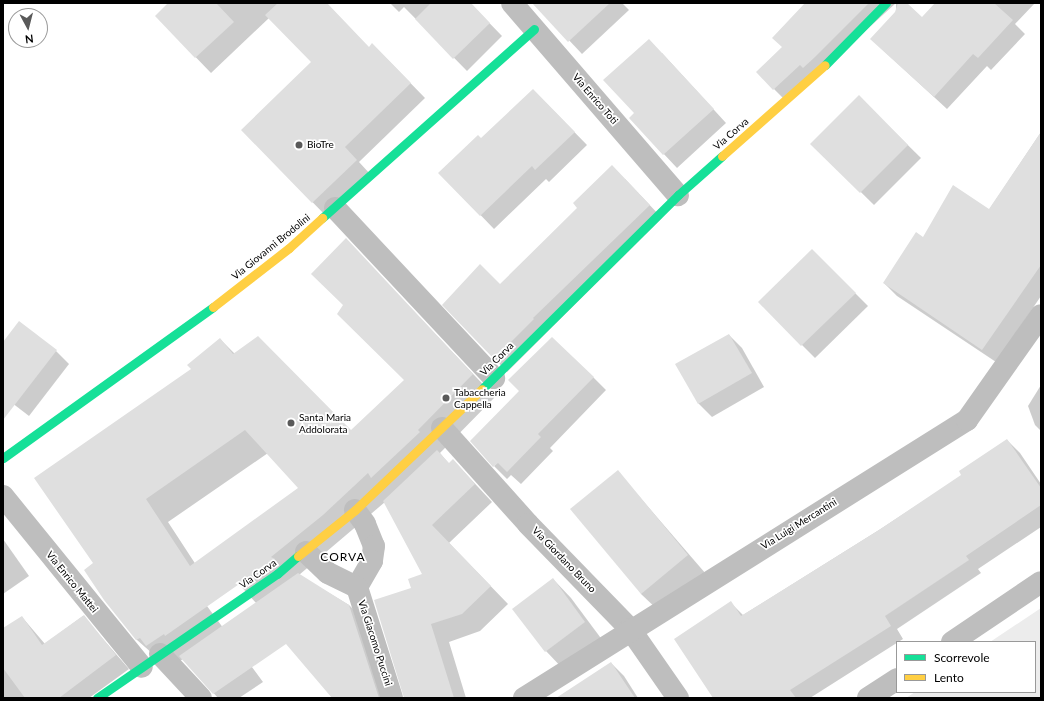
<!DOCTYPE html>
<style>
body{margin:0}
#map{position:relative;width:1044px;height:701px;overflow:hidden;background:#fff;font-family:Lato,sans-serif}
div>[style]{position:absolute}
.green>*{inset:0;background:#ececec}
.shadow>*{inset:0;background:#0003}
.building>*{inset:0;background:#dfdfdf}
.street>*{height:22px;margin:-11px;padding:0 11px;transform-origin:11px;border-radius:11px;background:#bebebe}
.fast>*{height:9px;margin:-4.5px;padding:0 4.5px;transform-origin:4.5px;border-radius:4.5px;background:#16e098}
.slow>*{height:9px;margin:-4.5px;padding:0 4.5px;transform-origin:4.5px;border-radius:4.5px;background:#ffcf43}
.dots>*{width:11px;height:11px;translate:-50% -50%;box-sizing:border-box;border:2px solid #fff;border-radius:50%}
span{translate:-50% -50%;white-space:nowrap;text-align:center;line-height:1.15;-webkit-text-stroke:3.5px #fff;paint-order:stroke}
.street-label{font-size:10px;color:#000}
.poi-label{font-size:10px;color:#000}
.left{translate:0 -50%;text-align:left}
.quarter-label{font-size:12px;color:#000;letter-spacing:1px}
.frame{position:absolute;inset:0;border:4px solid #000;pointer-events:none}
.legend{position:absolute;left:896px;top:641px;width:140px;height:52px;box-sizing:border-box;background:#fff;border:1px solid #999;margin:0;padding:5px 7px;list-style:none;font-size:12px;color:#000}
.legend li{display:flex;align-items:center;gap:8px;height:20px}
.legend b{width:20px;border:1px solid #999}
.north{position:absolute;left:8px;top:8px;width:40px;height:40px;box-sizing:border-box;background:#fff;border:1px solid #999;border-radius:50%;rotate:173deg;font-size:11px;font-weight:700;line-height:16px;text-align:center;color:#000}
.north::after{content:'';display:block;margin:auto;width:14px;height:18px;background:#595959;clip-path:polygon(50% 0,100% 100%,50% 72%,0 100%)}
</style>
<div id="map">
<div class="green">
<i style="clip-path:polygon(1041px 608px,1041px 698px,906px 698px,915px 692px,1035px 692px,1035px 642px,990px 642px)"></i>
</div>
<div class="shadow">
<i style="clip-path:polygon(170px 3px,326px 3px,369px 48px,387px 59px,425px 98px,359px 162px,371px 175px,328px 218px,242px 130px,312px 62px,269px 18px,211px 73px,156px 16px)"></i>
<i style="clip-path:polygon(390px 3px,470px 3px,502px 36px,467px 71px,404px 7px,399px 12px)"></i>
<i style="clip-path:polygon(534px 3px,622px 3px,629px 10px,582px 54px)"></i>
<i style="clip-path:polygon(813px 3px,906px 3px,922px 18px,936px 3px,1035px 3px,1015px 24px,1025px 34px,991px 70px,987px 66px,947px 109px,884px 51px,896px 12px,896px 3px,787px 102px,774px 89px,783px 48px)"></i>
<i style="clip-path:polygon(662px 53px,726px 123px,677px 168px,630px 118px,635px 113px)"></i>
<i style="clip-path:polygon(859px 97px,921px 158px,874px 205px,812px 144px)"></i>
<i style="clip-path:polygon(546px 103px,587px 145px,549px 182px,546px 179px,494px 229px,440px 173px,481px 139px)"></i>
<i style="clip-path:polygon(1041px 132px,1041px 296px,996px 362px,897px 296px,884px 283px,924px 238px,989px 210px)"></i>
<i style="clip-path:polygon(625px 179px,662px 218px,507px 372px,444px 305px,501px 285px)"></i>
<i style="clip-path:polygon(346px 240px,495px 397px,440px 453px,449px 464px,453px 460px,492px 502px,449px 543px,508px 604px,480px 631px,449px 642px,466px 698px,404px 698px,412px 589px,424px 575px,385px 502px,299px 575px,349px 605px,365px 621px,389px 698px,333px 698px,257px 604px,211px 553px,299px 488px,268px 453px,168px 522px,217px 597px,207px 606px,263px 682px,239px 698px,218px 698px,183px 659px,169px 668px,137px 640px,105px 600px,95px 563px,192px 370px,220px 339px,235px 354px,351px 432px,405px 380px,344px 305px)"></i>
<i style="clip-path:polygon(812px 250px,868px 306px,815px 358px,759px 302px)"></i>
<i style="clip-path:polygon(729px 335px,742px 348px,764px 387px,712px 417px,699px 404px,677px 364px)"></i>
<i style="clip-path:polygon(3px 344px,56px 351px,69px 364px,29px 416px,3px 396px)"></i>
<i style="clip-path:polygon(593px 377px,606px 390px,550px 448px,553px 451px,521px 484px,511px 475px,507px 479px,494px 466px)"></i>
<i style="clip-path:polygon(1041px 385px,1041px 431px,1035px 425px,1028px 406px)"></i>
<i style="clip-path:polygon(1007px 440px,1020px 453px,1041px 484px,1041px 527px,978px 569px,981px 573px,897px 629px,903px 639px,810px 698px,714px 698px,731px 603px,743px 615px,879px 530px,963px 475px)"></i>
<i style="clip-path:polygon(618px 472px,706px 574px,660px 612px,641px 594px)"></i>
<i style="clip-path:polygon(3px 539px,29px 576px,3px 594px)"></i>
<i style="clip-path:polygon(553px 579px,571px 598px,603px 641px,564px 670px,546px 651px)"></i>
<i style="clip-path:polygon(83px 616px,129px 669px,89px 698px,3px 698px,3px 630px,22px 617px,45px 644px)"></i>
<i style="clip-path:polygon(611px 663px,624px 676px,638px 698px,559px 698px)"></i>
</div>
<div class="building">
<i style="clip-path:polygon(168px 3px,216px 3px,234px 22px,195px 58px,155px 16px)"></i>
<i style="clip-path:polygon(278px 3px,327px 3px,369px 47px,372px 43px,411px 83px,345px 147px,357px 160px,312px 203px,241px 130px,311px 62px,265px 15px)"></i>
<i style="clip-path:polygon(431px 3px,471px 3px,490px 23px,453px 59px,415px 19px)"></i>
<i style="clip-path:polygon(532px 3px,610px 3px,568px 42px)"></i>
<i style="clip-path:polygon(805px 3px,869px 3px,815px 57px,803px 68px,800px 65px,773px 90px,756px 72px,782px 47px,772px 38px)"></i>
<i style="clip-path:polygon(898px 3px,907px 3px,922px 17px,935px 3px,994px 3px,1013px 20px,978px 58px,973px 54px,934px 97px,870px 39px,895px 12px)"></i>
<i style="clip-path:polygon(649px 39px,714px 109px,663px 155px,629px 118px,634px 113px,603px 80px)"></i>
<i style="clip-path:polygon(533px 89px,575px 132px,535px 170px,532px 166px,480px 216px,438px 173px,478px 135px,481px 138px)"></i>
<i style="clip-path:polygon(859px 95px,908px 145px,860px 193px,810px 144px)"></i>
<i style="clip-path:polygon(1041px 132px,1041px 265px,982px 350px,883px 283px,916px 232px,923px 237px,953px 185px,989px 209px)"></i>
<i style="clip-path:polygon(612px 165px,650px 205px,533px 318px,534px 319px,494px 359px,442px 305px,480px 264px,500px 284px,577px 208px,573px 203px)"></i>
<i style="clip-path:polygon(evenodd,346px 238px,473px 374px,418px 430px,420px 432px,371px 478px,368px 473px,323px 515px,271px 557px,275px 559px,165px 636px,164px 634px,146px 646px,140px 638px,136px 640px,104px 600px,84px 570px,93px 563px,34px 478px,191px 369px,187px 365px,220px 338px,233px 354px,258px 336px,351px 430px,404px 380px,337px 314px,343px 305px,311px 274px,346px 238px,245px 430px,298px 488px,190px 566px,146px 499px,245px 430px)"></i>
<i style="clip-path:polygon(812px 249px,856px 293px,801px 346px,758px 302px)"></i>
<i style="clip-path:polygon(19px 321px,57px 350px,3px 420px,3px 342px)"></i>
<i style="clip-path:polygon(729px 334px,752px 373px,698px 404px,675px 364px)"></i>
<i style="clip-path:polygon(552px 337px,594px 377px,538px 434px,541px 437px,507px 472px,498px 463px,493px 467px,470px 441px,519px 391px,508px 380px)"></i>
<i style="clip-path:polygon(1007px 439px,1041px 488px,1041px 505px,966px 556px,969px 560px,885px 616px,891px 626px,790px 690px,796px 698px,713px 698px,674px 639px,731px 601px,741px 616px,879px 530px,961px 475px,959px 471px)"></i>
<i style="clip-path:polygon(437px 450px,449px 463px,453px 459px,475px 484px,432px 525px,491px 586px,462px 614px,431px 624px,454px 698px,404px 698px,374px 600px,411px 588px,408px 579px,422px 574px,383px 501px)"></i>
<i style="clip-path:polygon(618px 470px,688px 555px,641px 594px,570px 509px)"></i>
<i style="clip-path:polygon(298px 573px,349px 605px,379px 698px,332px 698px,286px 644px,213px 694px,179px 656px)"></i>
<i style="clip-path:polygon(553px 578px,585px 622px,545px 652px,512px 609px)"></i>
<i style="clip-path:polygon(84px 615px,116px 655px,59px 698px,25px 698px,3px 668px,3px 628px,22px 616px,42px 645px)"></i>
<i style="clip-path:polygon(611px 662px,635px 698px,556px 698px)"></i>
</div>
<div class="street">
<i style="left:512px;top:3px;width:254px;rotate:49.2deg"></i>
<i style="left:335px;top:208px;width:233px;rotate:46.9deg"></i>
<i style="left:442px;top:428px;width:129px;rotate:48.1deg"></i>
<i style="left:528px;top:524px;width:146px;rotate:45.8deg"></i>
<i style="left:630px;top:629px;width:84px;rotate:55.2deg"></i>
<i style="left:3px;top:496px;width:220px;rotate:50.9deg"></i>
<i style="left:355px;top:510px;width:17px;rotate:54deg"></i>
<i style="left:365px;top:524px;width:24px;rotate:68deg"></i>
<i style="left:374px;top:546px;width:15px;rotate:98deg"></i>
<i style="left:372px;top:561px;width:30px;rotate:120deg"></i>
<i style="left:306px;top:552px;width:30px;rotate:44deg"></i>
<i style="left:328px;top:573px;width:32px;rotate:26deg"></i>
<i style="left:357px;top:587px;width:116px;rotate:72.5deg"></i>
<i style="left:952px;top:642px;width:107px;rotate:-34deg"></i>
<i style="left:160px;top:654px;width:60px;rotate:47deg"></i>
<i style="left:524px;top:698px;width:523px;rotate:-32.11deg"></i>
<i style="left:967px;top:420px;width:128px;rotate:-54.8deg"></i>
<i style="left:868px;top:698px;width:35px;rotate:-33deg"></i>
</div>
<div class="fast">
<i style="left:825px;top:65px;width:87px;rotate:-45.5deg"></i>
<i style="left:322px;top:218px;width:284px;rotate:-41.7deg"></i>
<i style="left:482px;top:389px;width:276px;rotate:-44.7deg"></i>
<i style="left:678px;top:195px;width:59px;rotate:-41.6deg"></i>
<i style="left:3px;top:458px;width:259px;rotate:-35.7deg"></i>
<i style="left:97px;top:698px;width:219px;rotate:-34.6deg"></i>
<i style="left:277px;top:574px;width:28px;rotate:-41deg"></i>
</div>
<div class="slow">
<i style="left:722px;top:156px;width:137px;rotate:-41.5deg"></i>
<i style="left:213px;top:307px;width:96px;rotate:-37.8deg"></i>
<i style="left:289px;top:248px;width:45px;rotate:-42.3deg"></i>
<i style="left:298px;top:556px;width:73px;rotate:-38.9deg"></i>
<i style="left:355px;top:510px;width:175px;rotate:-43.6deg"></i>
</div>
<div class="dots">
<i style="left:299px;top:145px;background:#595959"></i>
<i style="left:446px;top:398px;background:#595959"></i>
<i style="left:291px;top:423px;background:#595959"></i>
</div>
<div class="street-label">
<span style="left:595px;top:99px;rotate:49deg">Via Enrico Toti</span>
<span style="left:731px;top:134px;rotate:-41deg">Via Corva</span>
<span style="left:271px;top:247px;rotate:-39deg">Via Giovanni Brodolini</span>
<span style="left:497px;top:359px;rotate:-45deg">Via Corva</span>
<span style="left:799px;top:524px;rotate:-32deg">Via Luigi Mercantini</span>
<span style="left:564px;top:560px;rotate:46deg">Via Giordano Bruno</span>
<span style="left:258px;top:574px;rotate:-35deg">Via Corva</span>
<span style="left:72px;top:582px;rotate:51deg">Via Enrico Mattei</span>
<span style="left:375px;top:643px;rotate:72deg">Via Giacomo Puccini</span>
</div>
<div class="poi-label">
<span class="left" style="left:307px;top:145px">BioTre</span>
<span class="left" style="left:454px;top:398px">Tabaccheria<br>Cappella</span>
<span class="left" style="left:299px;top:423px">Santa Maria<br>Addolorata</span>
</div>
<div class="quarter-label">
<span style="left:343px;top:557px">CORVA</span>
</div>
<div class="frame"></div>
<ul class="legend">
<li><b style="height:5px;background:#16e098"></b>Scorrevole</li>
<li><b style="height:5px;background:#ffcf43"></b>Lento</li>
</ul>
<div class="north">N</div>
</div>
